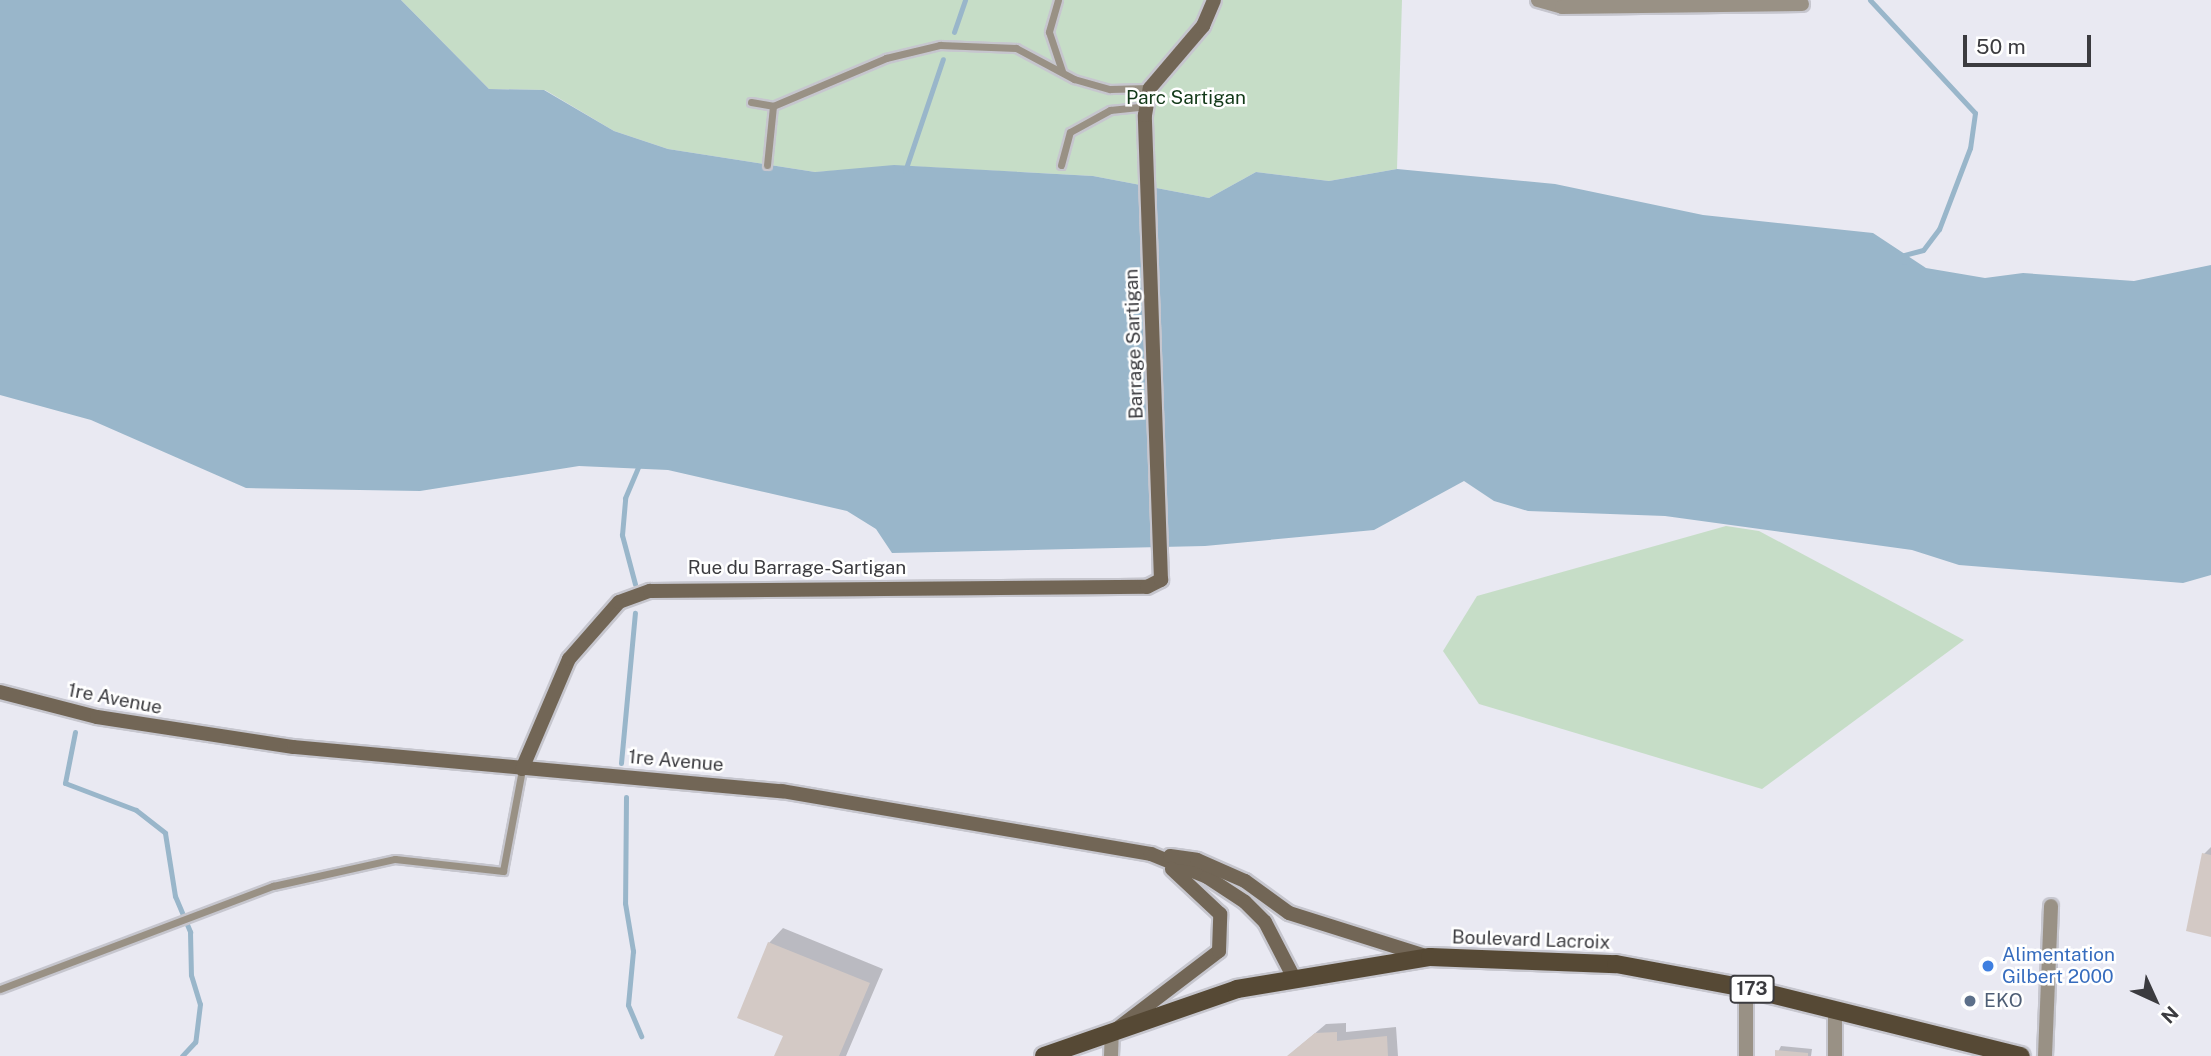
<!DOCTYPE html>
<style>
body{margin:0}
#map{position:relative;width:2211px;height:1056px;overflow:hidden;background:#e9e9f2;font-family:"Public Sans",sans-serif}
div>[style]{position:absolute}
.green>*{inset:0;background:#c6ddc7}
.water>*{inset:0;background:#99b6ca}
.shadow>*{inset:0;background:#0003}
.stream>*{height:5px;margin:-2.5px;padding:0 2.5px;transform-origin:2.5px;border-radius:2.5px;background:#99b6ca}
.building>*{inset:0;background:#d3c9c5}
.roads{filter:drop-shadow(2px 0 #c6c6ce) drop-shadow(-2px 0 #c6c6ce) drop-shadow(0 2px #c6c6ce) drop-shadow(0 -2px #c6c6ce)}
.lane>*{height:7px;margin:-3.5px;padding:0 3.5px;transform-origin:3.5px;border-radius:3.5px;background:#999185}
.street>*{height:14px;margin:-7px;padding:0 7px;transform-origin:7px;border-radius:7px;background:#999185}
.secondary>*{height:14px;margin:-7px;padding:0 7px;transform-origin:7px;border-radius:7px;background:#726656}
.primary>*{height:18px;margin:-9px;padding:0 9px;transform-origin:9px;border-radius:9px;background:#564935}
.dots>*{width:19px;height:19px;translate:-50% -50%;box-sizing:border-box;border:4px solid #fff;border-radius:50%}
span{translate:-50% -50%;white-space:nowrap;text-align:center;line-height:1.15;-webkit-text-stroke:5px #fff;paint-order:stroke}
.shield-label span{padding:2px 5px;background:#fff;border:2px solid;border-radius:5px;-webkit-text-stroke-width:0}
.shield-label{font-size:18px;color:#3b3b3f;font-weight:700}
.park-label{font-size:19px;color:#123918}
.street-label{font-size:19px;color:#3b3b3f}
.shop-label{font-size:19px;color:#366cbe}
.left{translate:0 -50%;text-align:left}
.service-label{font-size:19px;color:#4e5e75}
.north{position:absolute;left:2120px;top:965px;width:70px;height:70px;-webkit-text-stroke:5px #fff;paint-order:stroke;rotate:135deg;font-size:19px;font-weight:700;line-height:28px;text-align:center;color:#3b3b3f}
.north::after{content:'';display:block;margin:auto;width:24px;height:32px;background:#3b3b3f;clip-path:polygon(50% 0,100% 100%,50% 72%,0 100%)}
.scale{position:absolute;left:1963px;top:35px;width:128px;height:32px;box-sizing:border-box;border:4px solid #3b3b3f;border-top:0;padding-left:9px;font-size:21px;line-height:24px;white-space:nowrap;color:#3b3b3f;-webkit-text-stroke:5px #fff;paint-order:stroke}
</style>
<div id="map">
<div class="green">
<i style="clip-path:polygon(401px 0,1402px 0,1397px 169px,1329px 181px,1256px 172px,1209px 198px,1093px 176px,907px 166px,815px 172px,668px 149px,614px 131px,545px 90px,489px 89px)"></i>
<i style="clip-path:polygon(1726px 526px,1759px 531px,1964px 640px,1762px 789px,1479px 704px,1443px 651px,1477px 596px)"></i>
</div>
<div class="water">
<i style="clip-path:polygon(0 0,401px 0,489px 89px,544px 90px,614px 131px,668px 149px,815px 172px,894px 165px,1093px 176px,1209px 198px,1256px 172px,1329px 181px,1397px 169px,1555px 184px,1703px 215px,1873px 233px,1926px 268px,1985px 278px,2023px 273px,2134px 281px,2211px 265px,2211px 575px,2183px 583px,1959px 565px,1912px 550px,1665px 516px,1528px 511px,1494px 501px,1464px 481px,1374px 530px,1205px 546px,892px 553px,876px 529px,847px 511px,668px 470px,579px 466px,420px 491px,246px 488px,91px 420px,0 395px)"></i>
</div>
<div class="shadow">
<i style="clip-path:polygon(2211px 847px,2211px 935px,2204px 854px)"></i>
<i style="clip-path:polygon(783px 928px,883px 969px,846px 1056px,776px 1056px,786px 1035px,769px 943px)"></i>
<i style="clip-path:polygon(1346px 1023px,1346px 1032px,1396px 1027px,1398px 1056px,1288px 1056px,1326px 1024px)"></i>
<i style="clip-path:polygon(1781px 1046px,1812px 1049px,1811px 1056px,1776px 1056px)"></i>
</div>
<div class="stream">
<i style="left:1870px;top:0;width:154px;rotate:47.1deg"></i>
<i style="left:1975px;top:113px;width:35px;rotate:98deg"></i>
<i style="left:1970px;top:148px;width:87px;rotate:110.9deg"></i>
<i style="left:1939px;top:229px;width:26px;rotate:127deg"></i>
<i style="left:1923px;top:250px;width:20px;rotate:165deg"></i>
<i style="left:1904px;top:255px;width:7px;rotate:90deg"></i>
<i style="left:954px;top:32px;width:34px;rotate:-71deg"></i>
<i style="left:905px;top:171px;width:118px;rotate:-71.3deg"></i>
<i style="left:635px;top:584px;width:51px;rotate:-104.9deg"></i>
<i style="left:622px;top:535px;width:37px;rotate:-85deg"></i>
<i style="left:625px;top:498px;width:36px;rotate:-67deg"></i>
<i style="left:75px;top:732px;width:52px;rotate:101.1deg"></i>
<i style="left:65px;top:783px;width:76px;rotate:20.8deg"></i>
<i style="left:136px;top:810px;width:37px;rotate:38deg"></i>
<i style="left:165px;top:833px;width:64px;rotate:81deg"></i>
<i style="left:175px;top:896px;width:39px;rotate:67deg"></i>
<i style="left:190px;top:932px;width:43px;rotate:88.7deg"></i>
<i style="left:191px;top:975px;width:30px;rotate:73deg"></i>
<i style="left:200px;top:1004px;width:38px;rotate:97deg"></i>
<i style="left:195px;top:1042px;width:19px;rotate:133deg"></i>
<i style="left:621px;top:763px;width:151px;rotate:-84.7deg"></i>
<i style="left:626px;top:797px;width:106px;rotate:90.5deg"></i>
<i style="left:625px;top:903px;width:49px;rotate:80.5deg"></i>
<i style="left:633px;top:951px;width:54px;rotate:95.3deg"></i>
<i style="left:628px;top:1005px;width:34px;rotate:67deg"></i>
</div>
<div class="building">
<i style="clip-path:polygon(2202px 853px,2211px 855px,2211px 937px,2186px 931px)"></i>
<i style="clip-path:polygon(768px 942px,870px 983px,839px 1056px,774px 1056px,783px 1036px,737px 1018px)"></i>
<i style="clip-path:polygon(1337px 1032px,1337px 1041px,1387px 1036px,1388px 1056px,1287px 1056px,1315px 1033px)"></i>
<i style="clip-path:polygon(1775px 1050px,1808px 1053px,1808px 1056px,1775px 1056px)"></i>
</div>
<div class="roads">
<div class="lane">
<i style="left:1058px;top:0;width:33px;rotate:106deg"></i>
<i style="left:1049px;top:32px;width:41px;rotate:71.6deg"></i>
<i style="left:751px;top:102px;width:22px;rotate:10deg"></i>
<i style="left:773px;top:106px;width:123px;rotate:-23deg"></i>
<i style="left:886px;top:58px;width:56px;rotate:-13.5deg"></i>
<i style="left:940px;top:45px;width:76px;rotate:2.3deg"></i>
<i style="left:1016px;top:48px;width:66px;rotate:28.1deg"></i>
<i style="left:1074px;top:79px;width:37px;rotate:16deg"></i>
<i style="left:1110px;top:89px;width:40px;rotate:-1.4deg"></i>
<i style="left:767px;top:165px;width:59px;rotate:-84.2deg"></i>
<i style="left:1061px;top:165px;width:34px;rotate:-75deg"></i>
<i style="left:1070px;top:132px;width:46px;rotate:-28.8deg"></i>
<i style="left:1110px;top:110px;width:36px;rotate:-6deg"></i>
<i style="left:0;top:989px;width:292px;rotate:-20.7deg"></i>
<i style="left:273px;top:886px;width:125px;rotate:-12.5deg"></i>
<i style="left:395px;top:859px;width:109px;rotate:6.3deg"></i>
<i style="left:503px;top:871px;width:104px;rotate:-79.4deg"></i>
</div>
<div class="street">
<i style="left:1538px;top:0;width:25px;rotate:16deg"></i>
<i style="left:1562px;top:7px;width:240px;rotate:-0.7deg"></i>
<i style="left:1111px;top:1056px;width:24px;rotate:-88deg"></i>
<i style="left:1746px;top:1056px;width:68px;rotate:-90deg"></i>
<i style="left:1835px;top:1056px;width:46px;rotate:-90deg"></i>
<i style="left:2045px;top:1056px;width:150px;rotate:-87.7deg"></i>
</div>
<div class="secondary">
<i style="left:0;top:692px;width:100px;rotate:14.5deg"></i>
<i style="left:97px;top:717px;width:199px;rotate:8.7deg"></i>
<i style="left:294px;top:747px;width:490px;rotate:5.2deg"></i>
<i style="left:782px;top:791px;width:374px;rotate:9.7deg"></i>
<i style="left:1151px;top:854px;width:61px;rotate:22.3deg"></i>
<i style="left:1207px;top:877px;width:45px;rotate:33.3deg"></i>
<i style="left:1245px;top:902px;width:28px;rotate:45deg"></i>
<i style="left:1265px;top:922px;width:63px;rotate:62.6deg"></i>
<i style="left:522px;top:769px;width:120px;rotate:-66.9deg"></i>
<i style="left:569px;top:659px;width:76px;rotate:-48.7deg"></i>
<i style="left:619px;top:602px;width:33px;rotate:-20deg"></i>
<i style="left:650px;top:591px;width:497px;rotate:-0.5deg"></i>
<i style="left:1147px;top:587px;width:16px;rotate:-27deg"></i>
<i style="left:1161px;top:580px;width:465px;rotate:-92deg"></i>
<i style="left:1145px;top:115px;width:27px;rotate:-80deg"></i>
<i style="left:1150px;top:88px;width:82px;rotate:-49.5deg"></i>
<i style="left:1203px;top:26px;width:28px;rotate:-67deg"></i>
<i style="left:1170px;top:856px;width:27px;rotate:8deg"></i>
<i style="left:1197px;top:860px;width:52px;rotate:23.6deg"></i>
<i style="left:1245px;top:881px;width:54px;rotate:36deg"></i>
<i style="left:1289px;top:913px;width:143px;rotate:17.5deg"></i>
<i style="left:1118px;top:1028px;width:127px;rotate:-37.3deg"></i>
<i style="left:1219px;top:951px;width:37px;rotate:-88deg"></i>
<i style="left:1220px;top:914px;width:66px;rotate:-136.8deg"></i>
</div>
<div class="primary">
<i style="left:1044px;top:1056px;width:204px;rotate:-19.1deg"></i>
<i style="left:1237px;top:989px;width:196px;rotate:-9.4deg"></i>
<i style="left:1430px;top:957px;width:186px;rotate:2.2deg"></i>
<i style="left:1616px;top:964px;width:132px;rotate:10.5deg"></i>
<i style="left:1746px;top:988px;width:283px;rotate:13.9deg"></i>
</div>
</div>
<div class="dots">
<i style="left:1988px;top:966px;background:#3f7fe0"></i>
<i style="left:1970px;top:1001px;background:#5c6f8a"></i>
</div>
<div class="shield-label">
<span style="left:1752px;top:989px">173</span>
</div>
<div class="park-label">
<span style="left:1186px;top:98px">Parc Sartigan</span>
</div>
<div class="street-label">
<span style="left:1134px;top:344px;rotate:-92deg">Barrage Sartigan</span>
<span style="left:797px;top:568px">Rue du Barrage-Sartigan</span>
<span style="left:115px;top:699px;rotate:11deg">1re Avenue</span>
<span style="left:676px;top:761px;rotate:5deg">1re Avenue</span>
<span style="left:1531px;top:940px;rotate:2deg">Boulevard Lacroix</span>
</div>
<div class="shop-label">
<span class="left" style="left:2002px;top:966px">Alimentation<br>Gilbert 2000</span>
</div>
<div class="service-label">
<span class="left" style="left:1984px;top:1001px">EKO</span>
</div>
<div class="north">N</div>
<div class="scale">50 m</div>
</div>
